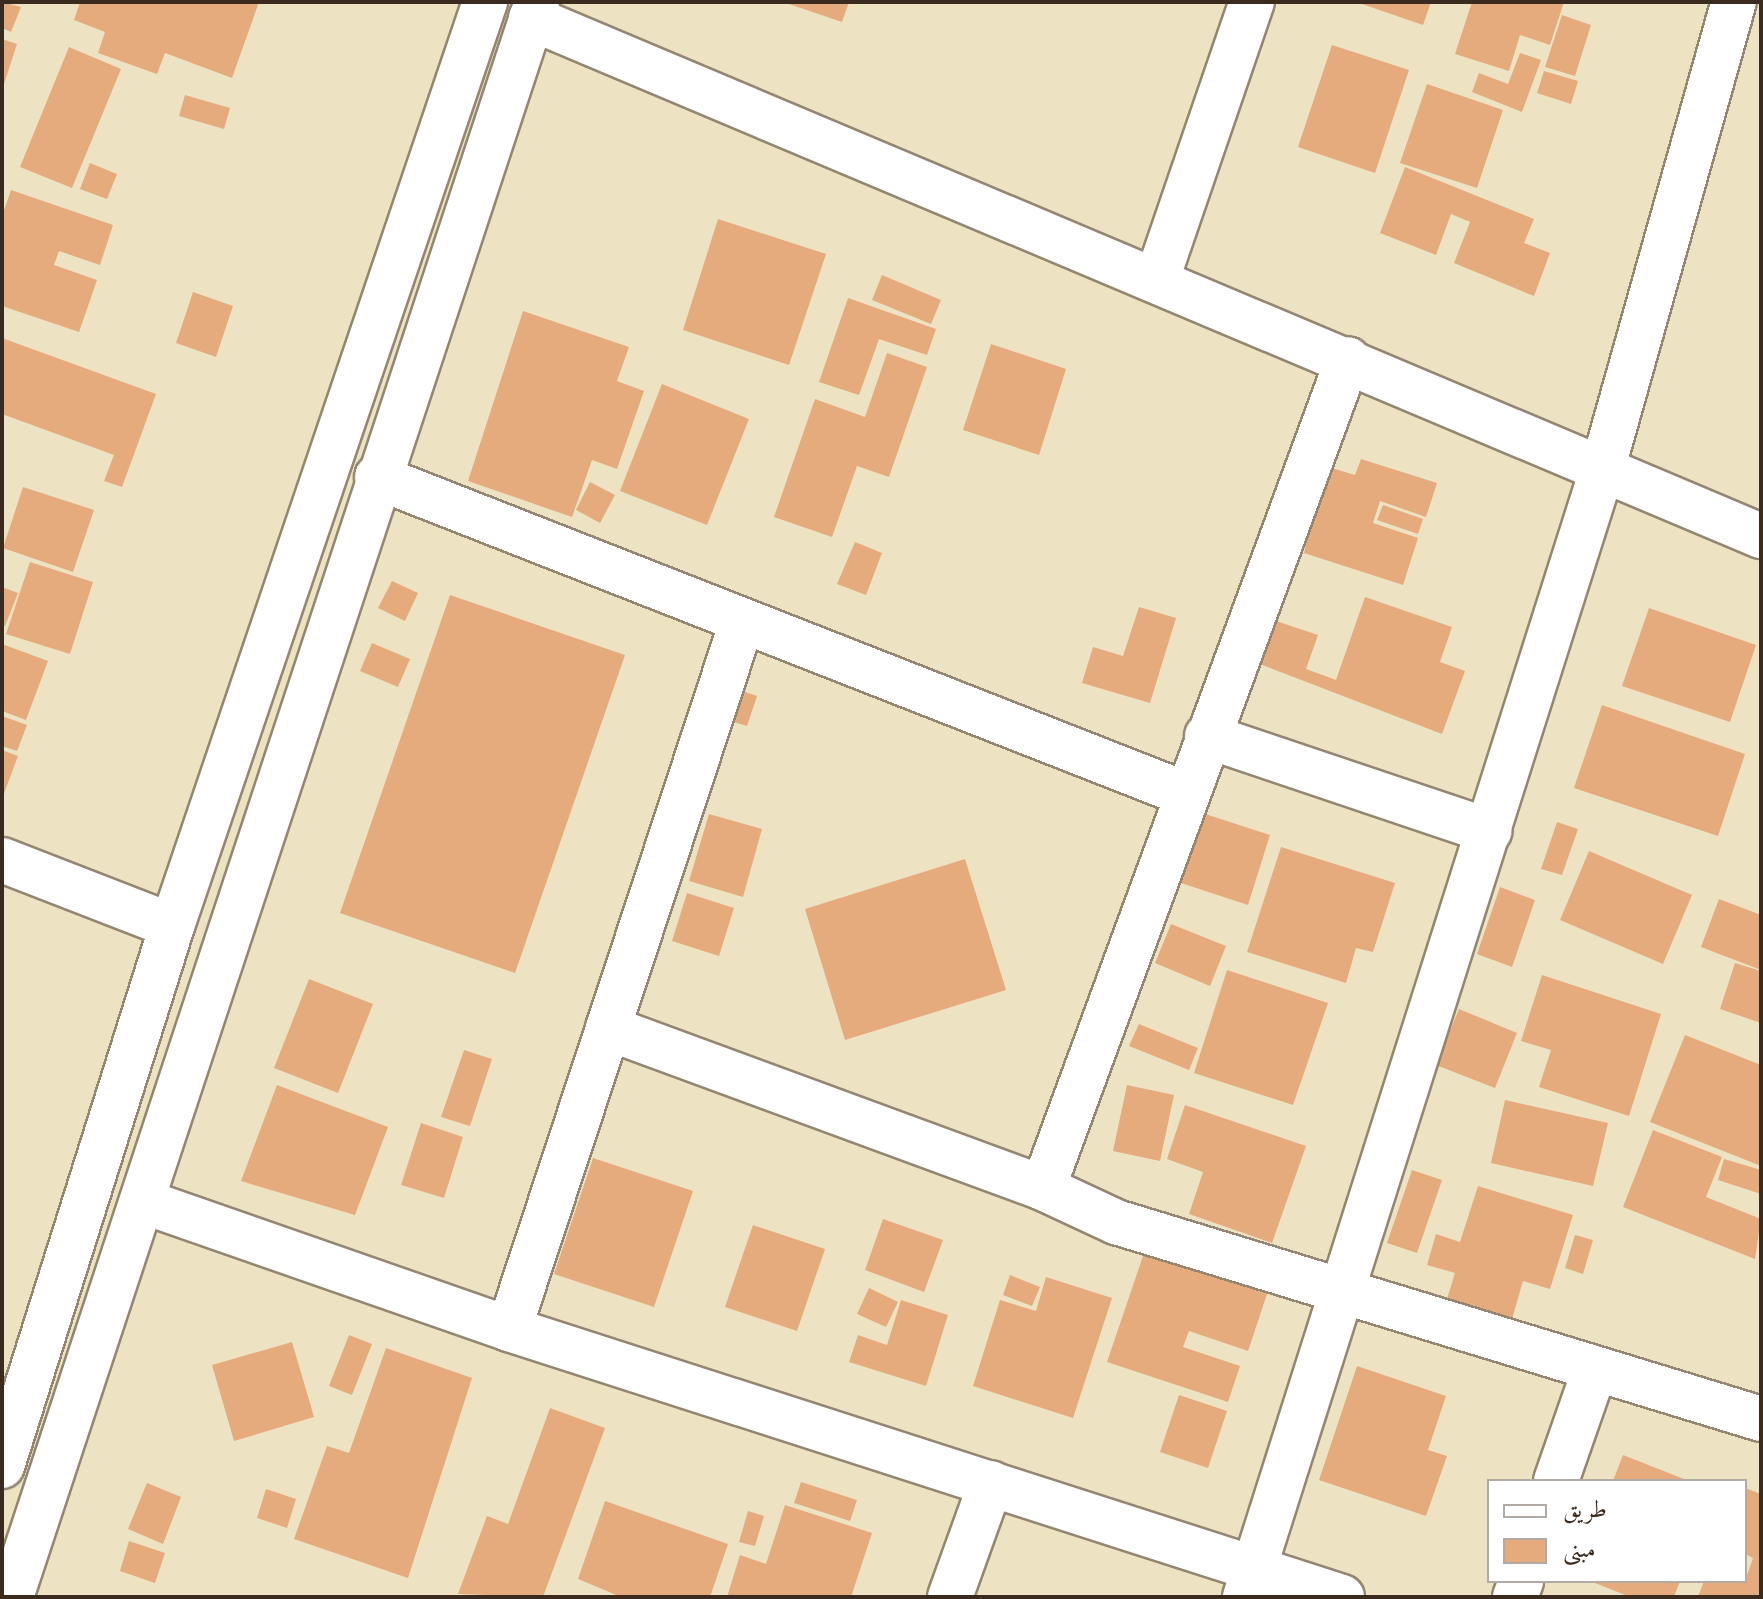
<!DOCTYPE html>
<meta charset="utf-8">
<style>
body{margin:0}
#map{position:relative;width:1763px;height:1599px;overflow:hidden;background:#ede3c3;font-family:"Sorts Mill Goudy",Amiri,serif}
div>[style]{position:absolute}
.building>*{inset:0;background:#e5ab7d}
.roads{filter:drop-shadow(2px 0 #948670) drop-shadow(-2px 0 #948670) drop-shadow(0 2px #948670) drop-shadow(0 -2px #948670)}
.minor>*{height:44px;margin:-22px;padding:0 22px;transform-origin:22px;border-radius:22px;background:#fff}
span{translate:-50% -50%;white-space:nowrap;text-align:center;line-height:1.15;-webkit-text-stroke:6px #fff;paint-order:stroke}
.frame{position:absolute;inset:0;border:4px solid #3b2a1e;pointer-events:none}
.legend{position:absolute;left:1487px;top:1479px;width:260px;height:104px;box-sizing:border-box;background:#fff;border:2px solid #b1aaa5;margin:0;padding:10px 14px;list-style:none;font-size:24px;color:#3b2a1e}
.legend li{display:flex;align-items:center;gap:16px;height:40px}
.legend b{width:40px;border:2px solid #b1aaa5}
</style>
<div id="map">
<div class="building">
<i style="clip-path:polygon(2px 2px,21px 7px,11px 32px,2px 28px)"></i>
<i style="clip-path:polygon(80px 2px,259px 2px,232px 78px,165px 53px,157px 74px,98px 53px,105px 32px,74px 20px)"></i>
<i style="clip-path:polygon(783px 2px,849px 2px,842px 22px)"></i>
<i style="clip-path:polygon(1356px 2px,1431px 2px,1423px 25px)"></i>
<i style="clip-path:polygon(1472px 2px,1564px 2px,1550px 45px,1520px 35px,1509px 71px,1455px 54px)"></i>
<i style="clip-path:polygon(1562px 15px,1591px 25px,1575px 76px,1545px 67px)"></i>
<i style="clip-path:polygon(2px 39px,17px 44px,3px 87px,2px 87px)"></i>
<i style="clip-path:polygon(1332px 45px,1409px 70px,1375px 173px,1298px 147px)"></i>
<i style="clip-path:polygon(69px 47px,121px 69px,72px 188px,20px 167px)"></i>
<i style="clip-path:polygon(1520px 53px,1541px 60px,1522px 112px,1472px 92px,1479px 73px,1508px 84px)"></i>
<i style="clip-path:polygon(1544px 71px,1578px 81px,1571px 104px,1537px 93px)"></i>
<i style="clip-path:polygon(1427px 84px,1503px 110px,1477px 188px,1400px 163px)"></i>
<i style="clip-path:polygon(185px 95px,230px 108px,224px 129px,179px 116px)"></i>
<i style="clip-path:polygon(90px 163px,117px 174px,107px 199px,80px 189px)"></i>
<i style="clip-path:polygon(1405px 167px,1534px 219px,1524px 243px,1550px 253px,1534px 296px,1454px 263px,1470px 222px,1451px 214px,1436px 255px,1380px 233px)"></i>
<i style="clip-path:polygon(11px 190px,113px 225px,100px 265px,59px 251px,54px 265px,97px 280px,79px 332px,2px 306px,2px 216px)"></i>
<i style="clip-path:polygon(718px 219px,826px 254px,789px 365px,683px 330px)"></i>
<i style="clip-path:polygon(882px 275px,941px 300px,931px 324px,872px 300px)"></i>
<i style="clip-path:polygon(193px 292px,233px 306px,216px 357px,176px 343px)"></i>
<i style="clip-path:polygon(848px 298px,936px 329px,927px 355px,879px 339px,859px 395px,819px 382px)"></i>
<i style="clip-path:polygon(523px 311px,629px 347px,617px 381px,644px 391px,617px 469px,592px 460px,572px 517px,468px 481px)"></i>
<i style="clip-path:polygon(2px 338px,156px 394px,122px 487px,104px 481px,114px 455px,2px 414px)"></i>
<i style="clip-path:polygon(991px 344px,1066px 369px,1039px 455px,963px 430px)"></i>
<i style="clip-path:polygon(887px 353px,927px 367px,889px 477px,857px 466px,832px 537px,774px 517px,815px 399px,865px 417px)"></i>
<i style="clip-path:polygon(662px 384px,749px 419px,707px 525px,620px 491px)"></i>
<i style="clip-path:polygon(1361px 459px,1437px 483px,1426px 517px,1380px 501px,1373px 523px,1418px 538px,1403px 585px,1304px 553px,1325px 466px,1355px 475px)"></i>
<i style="clip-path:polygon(590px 482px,615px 495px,600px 523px,576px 510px)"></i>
<i style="clip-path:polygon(23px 487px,94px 510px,73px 572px,3px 548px)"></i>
<i style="clip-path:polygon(1383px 505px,1423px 519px,1418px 534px,1377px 520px)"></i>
<i style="clip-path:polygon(855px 542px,882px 553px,866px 595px,837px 584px)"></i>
<i style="clip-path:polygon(30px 562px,93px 582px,70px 654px,6px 634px)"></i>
<i style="clip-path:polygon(392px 581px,418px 593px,405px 621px,378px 608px)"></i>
<i style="clip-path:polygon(2px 587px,18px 593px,5px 626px,2px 625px)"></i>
<i style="clip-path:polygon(450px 595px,625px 655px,515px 973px,340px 913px)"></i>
<i style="clip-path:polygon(1365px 597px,1452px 627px,1440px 662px,1465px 671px,1442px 734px,1252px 661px,1267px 618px,1318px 635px,1306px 669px,1336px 680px)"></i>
<i style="clip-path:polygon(1139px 607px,1176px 618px,1150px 703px,1082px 683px,1093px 647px,1123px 656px)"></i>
<i style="clip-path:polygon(1649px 608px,1756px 645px,1730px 722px,1622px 686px)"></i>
<i style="clip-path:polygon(372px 643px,410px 659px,398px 687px,360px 671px)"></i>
<i style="clip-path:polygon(2px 644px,48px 661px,26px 720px,2px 711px)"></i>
<i style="clip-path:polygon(718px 683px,757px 696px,747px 726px,708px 714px)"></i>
<i style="clip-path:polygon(1602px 705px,1745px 754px,1718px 836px,1574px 788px)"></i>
<i style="clip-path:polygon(2px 716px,27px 725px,17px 751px,2px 746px)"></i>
<i style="clip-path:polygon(2px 750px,18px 756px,2px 799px)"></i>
<i style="clip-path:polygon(1196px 811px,1270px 835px,1248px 905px,1181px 883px,1191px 850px,1151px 837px)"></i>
<i style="clip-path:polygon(709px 814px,762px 829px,743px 897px,689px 881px)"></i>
<i style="clip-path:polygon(1557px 822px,1578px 829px,1562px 875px,1541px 869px)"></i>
<i style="clip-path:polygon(1281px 847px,1395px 883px,1373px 952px,1356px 948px,1346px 983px,1247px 952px)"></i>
<i style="clip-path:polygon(1589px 851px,1692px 895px,1663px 964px,1560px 920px)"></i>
<i style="clip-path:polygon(965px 859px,1006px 990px,845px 1040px,805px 909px)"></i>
<i style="clip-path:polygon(1500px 887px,1535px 900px,1512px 967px,1477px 954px)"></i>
<i style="clip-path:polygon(687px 893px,734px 908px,719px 956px,672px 941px)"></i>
<i style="clip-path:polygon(1719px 899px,1761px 915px,1761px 970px,1701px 947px)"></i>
<i style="clip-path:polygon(1171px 924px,1226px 946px,1210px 986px,1155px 963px)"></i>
<i style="clip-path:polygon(1735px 963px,1761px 971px,1761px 1023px,1720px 1009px)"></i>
<i style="clip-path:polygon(1227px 970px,1328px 1003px,1293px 1105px,1194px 1073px)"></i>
<i style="clip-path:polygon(1542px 975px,1661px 1014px,1629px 1116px,1539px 1087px,1551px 1050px,1521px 1041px)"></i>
<i style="clip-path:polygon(309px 979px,373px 1004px,338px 1093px,274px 1068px)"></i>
<i style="clip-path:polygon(1459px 1009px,1517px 1033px,1495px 1088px,1436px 1065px)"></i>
<i style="clip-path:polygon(1139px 1024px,1198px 1048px,1189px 1070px,1129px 1046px)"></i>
<i style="clip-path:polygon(1685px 1035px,1761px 1065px,1761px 1166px,1650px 1122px)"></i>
<i style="clip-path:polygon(464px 1050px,492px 1059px,470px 1126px,441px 1117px)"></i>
<i style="clip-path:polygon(277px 1085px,388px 1127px,355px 1215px,241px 1181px)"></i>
<i style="clip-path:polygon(1127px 1085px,1174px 1095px,1160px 1161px,1113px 1151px)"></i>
<i style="clip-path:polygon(1505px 1100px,1608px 1123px,1593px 1186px,1491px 1163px)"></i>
<i style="clip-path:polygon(1185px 1105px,1306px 1146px,1272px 1243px,1189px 1214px,1203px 1172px,1167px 1159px)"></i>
<i style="clip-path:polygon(421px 1123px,463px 1137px,444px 1198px,401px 1185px)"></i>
<i style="clip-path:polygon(1653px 1130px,1722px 1157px,1706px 1197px,1761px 1219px,1755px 1259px,1623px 1207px)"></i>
<i style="clip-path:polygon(593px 1158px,693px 1191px,654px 1307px,554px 1274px)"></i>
<i style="clip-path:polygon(1724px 1159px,1761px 1170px,1761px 1194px,1718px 1180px)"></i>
<i style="clip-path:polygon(1412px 1170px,1442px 1180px,1417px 1253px,1387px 1243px)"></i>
<i style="clip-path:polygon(1478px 1186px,1573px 1215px,1550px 1289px,1523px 1281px,1512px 1319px,1447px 1299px,1455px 1273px,1427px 1265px,1436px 1234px,1460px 1242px)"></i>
<i style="clip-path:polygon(883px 1219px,943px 1240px,924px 1292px,865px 1270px)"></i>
<i style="clip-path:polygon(753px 1225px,825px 1249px,797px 1331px,725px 1307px)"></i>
<i style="clip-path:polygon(1575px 1235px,1593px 1240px,1583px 1274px,1565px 1268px)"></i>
<i style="clip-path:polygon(1144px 1253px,1267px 1294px,1248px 1351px,1189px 1331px,1183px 1347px,1240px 1366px,1228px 1402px,1107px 1362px)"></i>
<i style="clip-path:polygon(1010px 1275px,1040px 1287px,1032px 1306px,1003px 1295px)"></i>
<i style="clip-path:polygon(1046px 1277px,1112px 1298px,1073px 1418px,973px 1386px,1000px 1300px,1036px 1311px)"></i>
<i style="clip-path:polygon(869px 1288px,898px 1302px,886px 1327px,857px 1314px)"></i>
<i style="clip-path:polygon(901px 1300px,948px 1315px,926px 1386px,849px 1362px,858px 1335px,887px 1345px)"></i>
<i style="clip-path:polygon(349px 1335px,372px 1344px,352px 1395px,329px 1386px)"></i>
<i style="clip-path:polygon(292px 1342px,314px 1417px,234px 1441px,212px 1365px)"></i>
<i style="clip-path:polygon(386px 1348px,472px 1378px,408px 1578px,294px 1539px,327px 1446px,349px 1453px)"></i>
<i style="clip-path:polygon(1357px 1366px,1446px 1396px,1428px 1450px,1447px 1456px,1426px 1516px,1319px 1480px)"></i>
<i style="clip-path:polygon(1179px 1395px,1227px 1411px,1208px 1468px,1160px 1452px)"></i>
<i style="clip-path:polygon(550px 1408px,605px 1428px,543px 1597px,458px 1594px,487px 1516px,508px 1524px)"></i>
<i style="clip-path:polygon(1623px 1455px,1689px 1481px,1613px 1481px)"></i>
<i style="clip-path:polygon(801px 1482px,857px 1500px,850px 1521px,794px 1503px)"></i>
<i style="clip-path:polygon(147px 1483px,181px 1497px,163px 1544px,128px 1529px)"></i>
<i style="clip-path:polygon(1745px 1488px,1761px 1494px,1761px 1597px,1698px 1597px,1704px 1581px,1745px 1581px,1753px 1558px,1745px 1554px)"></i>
<i style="clip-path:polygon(266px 1489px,296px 1499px,287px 1528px,257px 1518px)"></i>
<i style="clip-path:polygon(605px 1501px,728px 1544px,710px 1597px,621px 1597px,578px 1579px)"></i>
<i style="clip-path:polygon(785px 1505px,872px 1533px,851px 1597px,727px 1597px,740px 1555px,766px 1564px)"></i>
<i style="clip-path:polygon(748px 1511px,764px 1516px,755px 1546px,739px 1542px)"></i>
<i style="clip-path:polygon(129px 1541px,165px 1553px,155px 1583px,120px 1571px)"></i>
<i style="clip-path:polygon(1590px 1581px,1680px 1581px,1674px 1597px,1630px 1597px)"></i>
</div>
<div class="roads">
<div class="minor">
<i style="left:531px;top:18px;width:1335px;rotate:22.84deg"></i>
<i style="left:1158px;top:276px;width:290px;rotate:-71.1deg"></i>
<i style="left:377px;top:477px;width:866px;rotate:21.41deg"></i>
<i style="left:1207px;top:736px;width:298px;rotate:18.6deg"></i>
<i style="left:2px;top:860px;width:182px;rotate:21.2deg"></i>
<i style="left:608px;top:1028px;width:463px;rotate:20.2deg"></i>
<i style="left:1043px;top:1188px;width:81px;rotate:25deg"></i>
<i style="left:1116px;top:1222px;width:674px;rotate:16.98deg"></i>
<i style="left:1043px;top:1188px;width:883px;rotate:-69.8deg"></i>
<i style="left:142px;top:1201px;width:389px;rotate:19.2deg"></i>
<i style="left:509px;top:1329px;width:875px;rotate:17.83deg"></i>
<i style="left:509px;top:1329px;width:741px;rotate:-71.76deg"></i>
<i style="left:2px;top:1466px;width:566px;rotate:-72.53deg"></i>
<i style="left:172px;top:926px;width:976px;rotate:-71.29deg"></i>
<i style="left:1556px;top:1481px;width:115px;rotate:-70.8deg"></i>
<i style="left:11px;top:1597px;width:1679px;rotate:-71.75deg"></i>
<i style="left:950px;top:1597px;width:121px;rotate:-70.2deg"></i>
<i style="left:1245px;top:1597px;width:1185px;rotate:-72.42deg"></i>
<i style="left:1603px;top:467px;width:483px;rotate:-74.3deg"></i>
<i style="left:1515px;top:1597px;width:17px;rotate:-69deg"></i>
</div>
</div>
<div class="frame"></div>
<ul class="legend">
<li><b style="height:10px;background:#fff"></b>طريق</li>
<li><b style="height:22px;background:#e5ab7d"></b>مبنى</li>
</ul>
</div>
